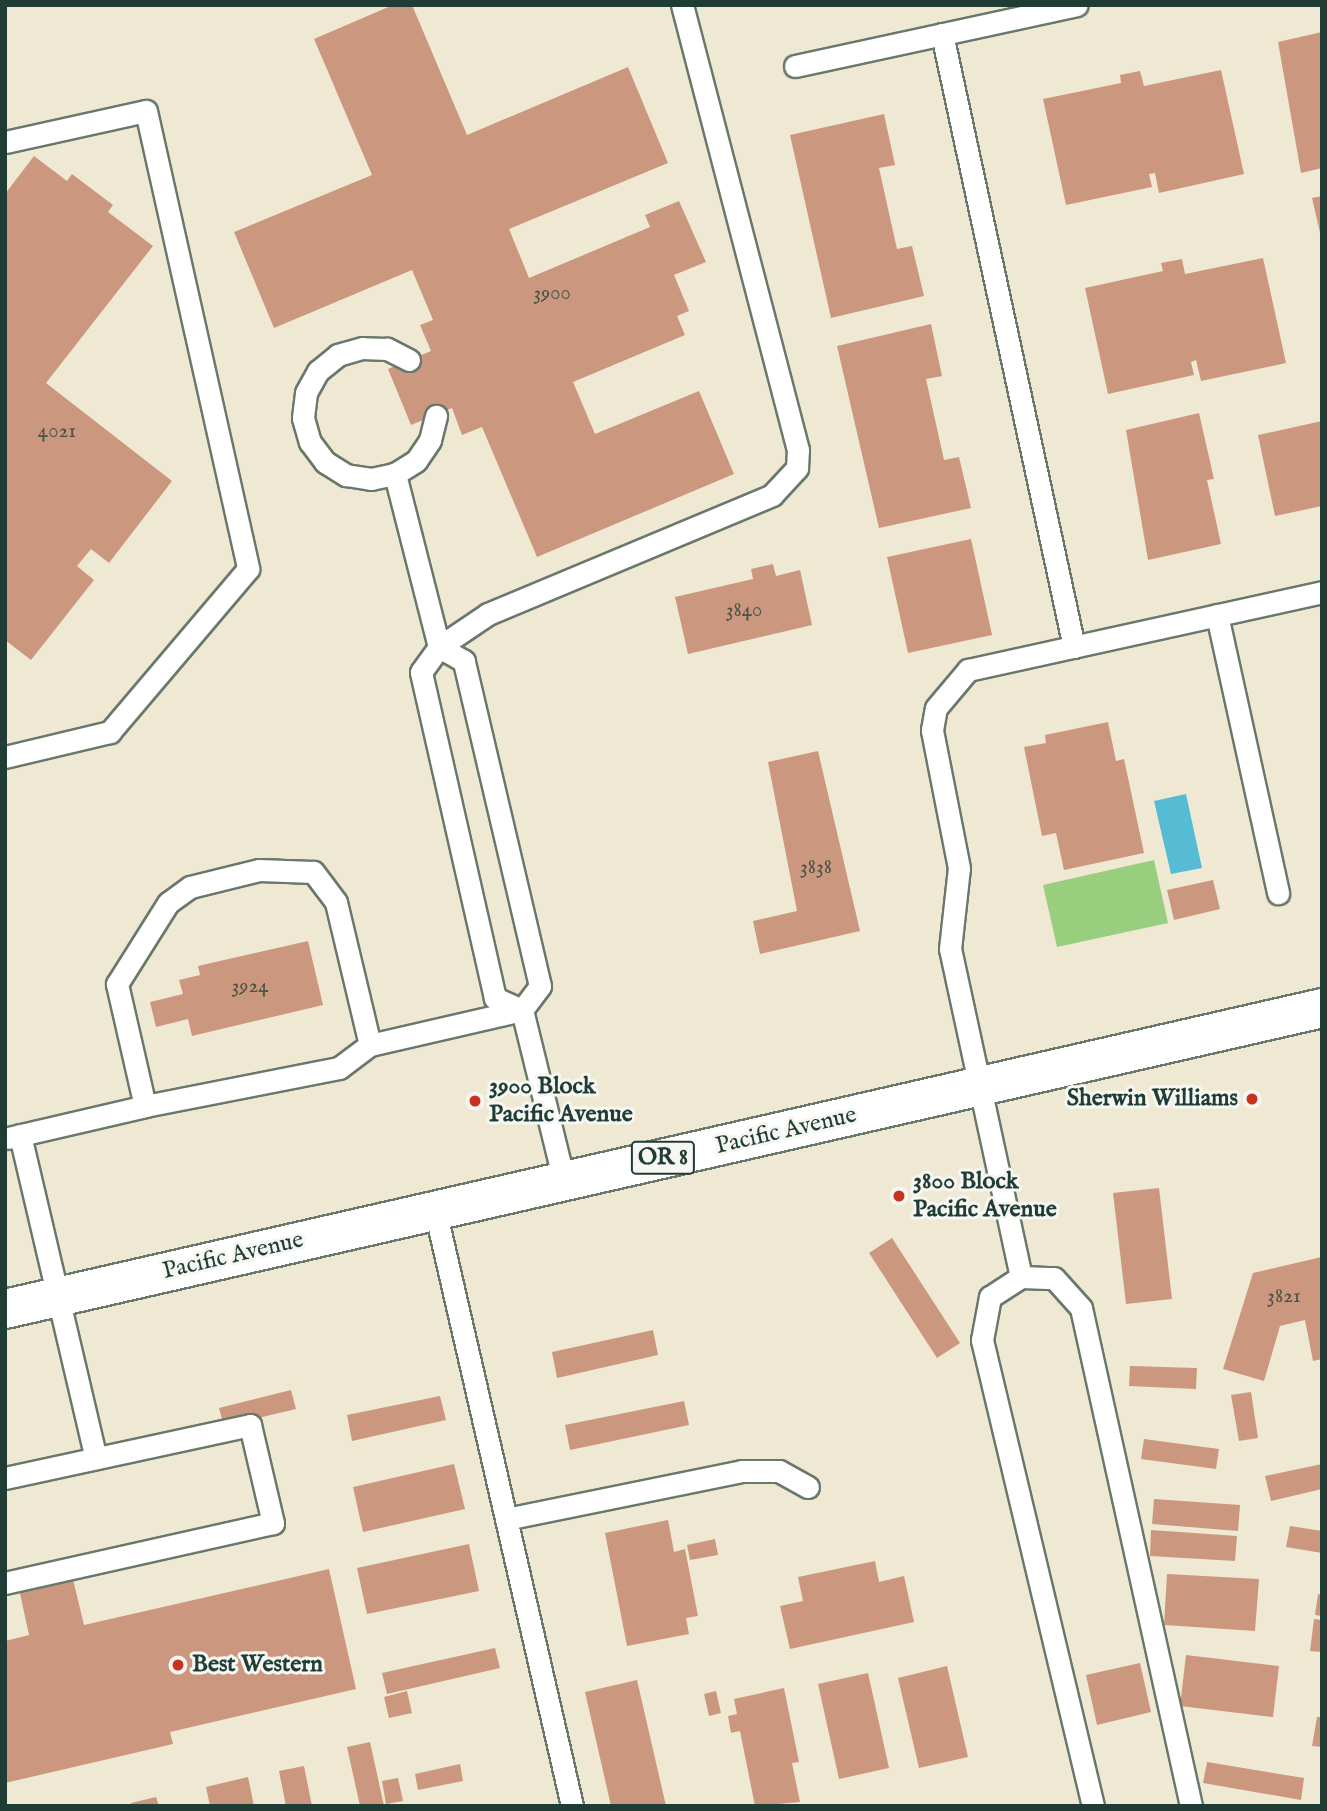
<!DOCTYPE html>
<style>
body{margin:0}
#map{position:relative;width:1327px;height:1811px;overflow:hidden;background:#efe9d3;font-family:"IM FELL English",serif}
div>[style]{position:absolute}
.green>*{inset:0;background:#9ace7f}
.water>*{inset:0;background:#56bcd4}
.building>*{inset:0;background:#cb987f}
.roads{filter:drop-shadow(2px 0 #68796c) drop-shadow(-2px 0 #68796c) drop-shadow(0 2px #68796c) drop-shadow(0 -2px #68796c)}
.lane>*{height:21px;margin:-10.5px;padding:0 10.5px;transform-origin:10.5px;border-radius:10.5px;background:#fff}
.highway>*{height:38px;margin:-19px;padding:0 19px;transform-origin:19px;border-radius:19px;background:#fff}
.dots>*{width:19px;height:19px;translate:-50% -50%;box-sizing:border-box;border:4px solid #f6f6f2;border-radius:50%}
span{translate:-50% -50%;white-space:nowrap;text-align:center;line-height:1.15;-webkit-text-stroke:6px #f6f6f2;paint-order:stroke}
.number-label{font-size:21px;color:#4a5447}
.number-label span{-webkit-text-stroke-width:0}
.shield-label span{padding:2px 5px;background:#f6f6f2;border:2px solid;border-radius:5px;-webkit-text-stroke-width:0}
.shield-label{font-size:23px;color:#1f3d34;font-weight:700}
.poi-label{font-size:24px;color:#1f3d34;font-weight:700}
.left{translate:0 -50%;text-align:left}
.right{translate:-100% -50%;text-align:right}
.street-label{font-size:24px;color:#1f3d34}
.frame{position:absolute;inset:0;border:7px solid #1f3d34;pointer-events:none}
</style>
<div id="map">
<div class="green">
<i style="clip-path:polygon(1154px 860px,1168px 923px,1057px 947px,1043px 885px)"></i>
</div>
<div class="water">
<i style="clip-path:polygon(1186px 794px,1202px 868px,1171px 874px,1154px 801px)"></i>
</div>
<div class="building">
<i style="clip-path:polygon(393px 5px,412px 5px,467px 135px,628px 67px,668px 163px,509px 229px,529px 278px,650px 227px,645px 215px,679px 201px,706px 262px,674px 275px,689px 311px,677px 316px,685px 335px,573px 382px,595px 434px,699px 391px,734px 474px,537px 557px,482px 427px,462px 435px,452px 408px,411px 425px,388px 369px,431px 351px,420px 325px,433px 320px,412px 270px,274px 328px,234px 232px,372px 175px,314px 39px)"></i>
<i style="clip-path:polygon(1322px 32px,1322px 168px,1301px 173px,1278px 42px)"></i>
<i style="clip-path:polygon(1221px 70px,1244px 174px,1159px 193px,1155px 173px,1149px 174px,1152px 187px,1066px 205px,1043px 99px,1121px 83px,1120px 75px,1140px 71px,1144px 86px)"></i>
<i style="clip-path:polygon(884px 114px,895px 165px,879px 168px,897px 249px,912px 246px,924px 296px,831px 318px,790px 135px)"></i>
<i style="clip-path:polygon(34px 156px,67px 181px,72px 174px,113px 205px,108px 212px,153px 246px,46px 383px,172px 481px,109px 563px,91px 549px,77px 566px,94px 580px,31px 660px,5px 640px,5px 194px)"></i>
<i style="clip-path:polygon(1322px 196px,1322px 237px,1321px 237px,1312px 198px)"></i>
<i style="clip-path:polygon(1263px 258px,1286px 363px,1201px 381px,1196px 360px,1191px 362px,1194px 375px,1108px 394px,1085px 288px,1163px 271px,1161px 263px,1182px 259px,1185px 274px)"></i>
<i style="clip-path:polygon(931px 324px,942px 376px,926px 379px,944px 460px,959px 457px,971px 508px,879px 528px,837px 346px)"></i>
<i style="clip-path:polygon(1199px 413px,1214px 479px,1207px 480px,1221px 544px,1148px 560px,1126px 430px)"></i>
<i style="clip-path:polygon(1322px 421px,1322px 506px,1275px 516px,1258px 435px)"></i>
<i style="clip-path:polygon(971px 539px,992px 635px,908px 653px,887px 557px)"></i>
<i style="clip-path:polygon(773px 564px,776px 576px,800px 570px,812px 625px,688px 654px,675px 597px,753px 579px,751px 569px)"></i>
<i style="clip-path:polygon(1108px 722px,1116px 761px,1124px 759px,1144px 853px,1064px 870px,1056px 833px,1042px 836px,1024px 747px,1046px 743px,1045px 735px)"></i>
<i style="clip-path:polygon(818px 751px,860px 931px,760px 954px,753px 921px,797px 911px,768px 762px)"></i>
<i style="clip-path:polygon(1213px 880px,1220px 909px,1174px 920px,1167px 890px)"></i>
<i style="clip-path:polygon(308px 941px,323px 1005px,192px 1036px,188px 1019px,156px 1027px,150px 1002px,183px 994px,179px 980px,200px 975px,198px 966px)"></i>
<i style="clip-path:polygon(1159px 1188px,1172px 1299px,1126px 1304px,1113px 1193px)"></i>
<i style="clip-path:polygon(892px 1238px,960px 1343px,937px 1358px,869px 1253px)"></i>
<i style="clip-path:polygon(1322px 1257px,1322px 1359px,1313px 1361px,1305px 1320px,1280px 1326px,1264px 1381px,1223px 1369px,1253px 1273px)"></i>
<i style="clip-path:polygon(653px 1330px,658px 1355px,557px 1378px,552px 1352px)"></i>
<i style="clip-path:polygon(1130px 1366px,1197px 1368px,1196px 1389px,1129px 1386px)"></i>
<i style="clip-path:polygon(291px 1390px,296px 1409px,224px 1426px,219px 1408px)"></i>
<i style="clip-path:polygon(1251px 1392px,1258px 1438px,1239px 1441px,1231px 1395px)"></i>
<i style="clip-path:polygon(440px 1396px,446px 1420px,352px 1441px,347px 1415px)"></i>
<i style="clip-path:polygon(684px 1401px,689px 1425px,570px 1450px,565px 1425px)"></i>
<i style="clip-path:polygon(1144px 1439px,1219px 1449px,1216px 1469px,1141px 1459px)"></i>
<i style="clip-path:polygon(454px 1464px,465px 1509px,363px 1532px,353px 1487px)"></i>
<i style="clip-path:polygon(1322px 1464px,1322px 1489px,1271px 1501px,1265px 1476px)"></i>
<i style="clip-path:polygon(1154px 1499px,1240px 1505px,1238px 1531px,1152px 1524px)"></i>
<i style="clip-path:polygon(668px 1520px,674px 1552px,685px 1549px,698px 1616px,686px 1618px,689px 1634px,627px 1646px,605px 1533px)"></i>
<i style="clip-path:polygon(1290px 1526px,1322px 1531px,1322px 1553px,1286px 1547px)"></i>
<i style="clip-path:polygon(1151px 1530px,1237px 1536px,1235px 1561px,1150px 1556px)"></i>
<i style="clip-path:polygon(715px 1539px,718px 1555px,690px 1560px,687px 1545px)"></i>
<i style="clip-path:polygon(469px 1544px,479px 1591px,367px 1614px,357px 1568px)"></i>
<i style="clip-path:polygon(875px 1561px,879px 1582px,904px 1576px,914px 1622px,790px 1649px,780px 1606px,803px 1601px,798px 1577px)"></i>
<i style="clip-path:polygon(329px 1569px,356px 1689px,170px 1732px,173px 1744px,5px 1783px,5px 1641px,29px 1635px,18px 1584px,71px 1571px,84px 1625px)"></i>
<i style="clip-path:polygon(1167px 1574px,1259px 1579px,1255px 1631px,1164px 1625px)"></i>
<i style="clip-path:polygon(1318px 1594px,1322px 1595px,1322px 1616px,1315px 1615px)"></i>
<i style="clip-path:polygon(1314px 1619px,1322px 1620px,1322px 1652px,1310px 1651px)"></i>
<i style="clip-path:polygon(495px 1648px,500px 1668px,387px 1694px,382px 1673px)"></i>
<i style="clip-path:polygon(1186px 1655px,1279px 1666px,1273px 1717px,1180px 1706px)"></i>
<i style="clip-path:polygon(1140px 1663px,1151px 1712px,1097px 1725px,1086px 1675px)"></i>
<i style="clip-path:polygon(947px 1666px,968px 1757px,919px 1768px,898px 1678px)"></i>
<i style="clip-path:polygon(868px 1673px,889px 1768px,839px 1779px,818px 1684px)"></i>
<i style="clip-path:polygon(637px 1680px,666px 1806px,611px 1806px,585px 1692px)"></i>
<i style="clip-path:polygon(784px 1688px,799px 1762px,792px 1763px,800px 1802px,755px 1806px,740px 1731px,731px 1733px,728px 1716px,737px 1714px,734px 1699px)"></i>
<i style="clip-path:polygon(407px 1691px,412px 1713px,389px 1718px,384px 1697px)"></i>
<i style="clip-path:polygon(716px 1691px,721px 1713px,709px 1716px,704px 1694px)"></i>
<i style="clip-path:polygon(1317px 1717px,1322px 1717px,1322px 1747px,1312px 1746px)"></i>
<i style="clip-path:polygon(370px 1742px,384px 1806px,360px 1806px,347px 1747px)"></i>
<i style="clip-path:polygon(1207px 1762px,1304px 1778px,1301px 1800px,1203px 1783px)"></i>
<i style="clip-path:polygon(460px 1764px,463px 1781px,418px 1790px,415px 1774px)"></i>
<i style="clip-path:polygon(304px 1766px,312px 1806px,286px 1806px,279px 1771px)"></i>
<i style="clip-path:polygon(248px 1777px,254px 1806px,210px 1806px,206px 1787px)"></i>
<i style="clip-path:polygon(398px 1778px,403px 1801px,386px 1804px,382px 1781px)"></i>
<i style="clip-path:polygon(156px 1797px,159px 1806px,131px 1806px,131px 1803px)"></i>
</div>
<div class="roads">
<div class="lane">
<i style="left:942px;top:34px;width:627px;rotate:77.85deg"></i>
<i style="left:795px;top:66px;width:288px;rotate:-12.2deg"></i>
<i style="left:5px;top:142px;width:144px;rotate:-12.4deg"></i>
<i style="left:146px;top:111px;width:469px;rotate:77.4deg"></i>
<i style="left:248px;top:569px;width:214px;rotate:130.3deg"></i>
<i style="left:110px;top:732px;width:108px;rotate:166.6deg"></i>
<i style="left:409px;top:360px;width:25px;rotate:-153deg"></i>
<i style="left:387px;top:349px;width:25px;rotate:-178deg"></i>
<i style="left:362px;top:348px;width:25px;rotate:164deg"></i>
<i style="left:338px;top:355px;width:26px;rotate:141deg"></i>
<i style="left:318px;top:371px;width:25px;rotate:119deg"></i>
<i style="left:306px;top:393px;width:25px;rotate:97deg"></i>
<i style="left:303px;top:418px;width:25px;rotate:74deg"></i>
<i style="left:310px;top:442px;width:25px;rotate:53deg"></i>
<i style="left:325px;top:462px;width:25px;rotate:32deg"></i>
<i style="left:346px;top:475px;width:25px;rotate:9deg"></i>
<i style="left:371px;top:479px;width:25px;rotate:-12deg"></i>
<i style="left:395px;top:474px;width:25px;rotate:-32deg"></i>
<i style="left:416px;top:461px;width:25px;rotate:-56deg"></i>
<i style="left:430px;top:440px;width:25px;rotate:-76deg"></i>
<i style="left:1217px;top:615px;width:285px;rotate:77.6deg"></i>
<i style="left:522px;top:1010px;width:30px;rotate:-156deg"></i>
<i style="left:495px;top:998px;width:334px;rotate:-102.8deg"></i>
<i style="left:421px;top:672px;width:31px;rotate:-54deg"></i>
<i style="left:439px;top:647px;width:59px;rotate:-34deg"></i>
<i style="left:488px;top:614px;width:308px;rotate:-22.7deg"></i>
<i style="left:772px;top:495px;width:37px;rotate:-47deg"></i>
<i style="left:797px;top:468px;width:18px;rotate:-87deg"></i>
<i style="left:798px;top:450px;width:460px;rotate:-104.6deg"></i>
<i style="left:522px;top:1010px;width:176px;rotate:76.2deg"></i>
<i style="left:370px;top:1045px;width:147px;rotate:-103.4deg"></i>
<i style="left:336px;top:902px;width:38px;rotate:-127deg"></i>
<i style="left:313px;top:872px;width:54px;rotate:-177.9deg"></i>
<i style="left:259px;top:870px;width:71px;rotate:166.2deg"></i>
<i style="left:190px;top:887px;width:27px;rotate:144deg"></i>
<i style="left:168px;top:903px;width:96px;rotate:122.2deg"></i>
<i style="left:117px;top:984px;width:125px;rotate:77.1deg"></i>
<i style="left:145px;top:1106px;width:198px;rotate:-11.1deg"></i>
<i style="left:339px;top:1068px;width:39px;rotate:-37deg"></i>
<i style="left:370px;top:1045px;width:156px;rotate:-13deg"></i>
<i style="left:522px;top:1010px;width:30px;rotate:-53deg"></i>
<i style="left:540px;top:986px;width:334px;rotate:-103.2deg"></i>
<i style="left:464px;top:661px;width:29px;rotate:-151deg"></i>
<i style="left:439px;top:647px;width:179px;rotate:-104.3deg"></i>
<i style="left:20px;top:1135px;width:332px;rotate:76.8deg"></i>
<i style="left:8px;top:1138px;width:141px;rotate:-13.1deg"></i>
<i style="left:435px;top:1210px;width:612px;rotate:77.05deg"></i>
<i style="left:1021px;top:1277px;width:336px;rotate:-102.2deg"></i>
<i style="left:950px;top:949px;width:81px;rotate:-83.7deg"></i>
<i style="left:959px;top:868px;width:141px;rotate:-101.1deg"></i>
<i style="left:932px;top:730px;width:22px;rotate:-80deg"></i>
<i style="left:936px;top:708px;width:50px;rotate:-49.9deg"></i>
<i style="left:968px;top:670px;width:362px;rotate:-12.4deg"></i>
<i style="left:5px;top:1478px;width:251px;rotate:-12.2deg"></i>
<i style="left:250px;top:1425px;width:101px;rotate:76.8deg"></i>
<i style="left:273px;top:1523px;width:275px;rotate:167.4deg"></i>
<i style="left:506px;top:1519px;width:241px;rotate:-11.5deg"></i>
<i style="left:742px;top:1471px;width:37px"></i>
<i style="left:779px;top:1471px;width:33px;rotate:29deg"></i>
<i style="left:1093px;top:1806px;width:479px;rotate:-103.4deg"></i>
<i style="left:982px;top:1340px;width:44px;rotate:-79.5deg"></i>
<i style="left:990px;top:1297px;width:37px;rotate:-33deg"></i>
<i style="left:1021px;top:1277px;width:33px;rotate:2deg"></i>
<i style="left:1054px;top:1278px;width:40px;rotate:48deg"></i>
<i style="left:1081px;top:1308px;width:510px;rotate:77.54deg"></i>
</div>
<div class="highway">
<i style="left:5px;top:1309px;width:1351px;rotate:-12.87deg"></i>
</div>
</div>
<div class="dots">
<i style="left:1252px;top:1099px;background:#c8321e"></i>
<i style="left:475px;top:1101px;background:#c8321e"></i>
<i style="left:899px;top:1196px;background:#c8321e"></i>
<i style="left:178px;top:1665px;background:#c8321e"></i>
</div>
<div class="number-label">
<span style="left:552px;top:294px">3900</span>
<span style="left:57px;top:432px">4021</span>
<span style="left:744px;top:611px">3840</span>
<span style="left:816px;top:868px">3838</span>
<span style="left:250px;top:987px">3924</span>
<span style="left:1284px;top:1297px">3821</span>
</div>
<div class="shield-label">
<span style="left:663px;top:1158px">OR 8</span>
</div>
<div class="poi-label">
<span class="left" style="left:489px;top:1101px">3900 Block<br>Pacific Avenue</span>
<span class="right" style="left:1238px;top:1099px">Sherwin Williams</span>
<span class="left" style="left:913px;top:1196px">3800 Block<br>Pacific Avenue</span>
<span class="left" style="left:192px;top:1665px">Best Western</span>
</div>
<div class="street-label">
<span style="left:786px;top:1131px;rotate:-13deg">Pacific Avenue</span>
<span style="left:233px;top:1256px;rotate:-13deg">Pacific Avenue</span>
</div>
<div class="frame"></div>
</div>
